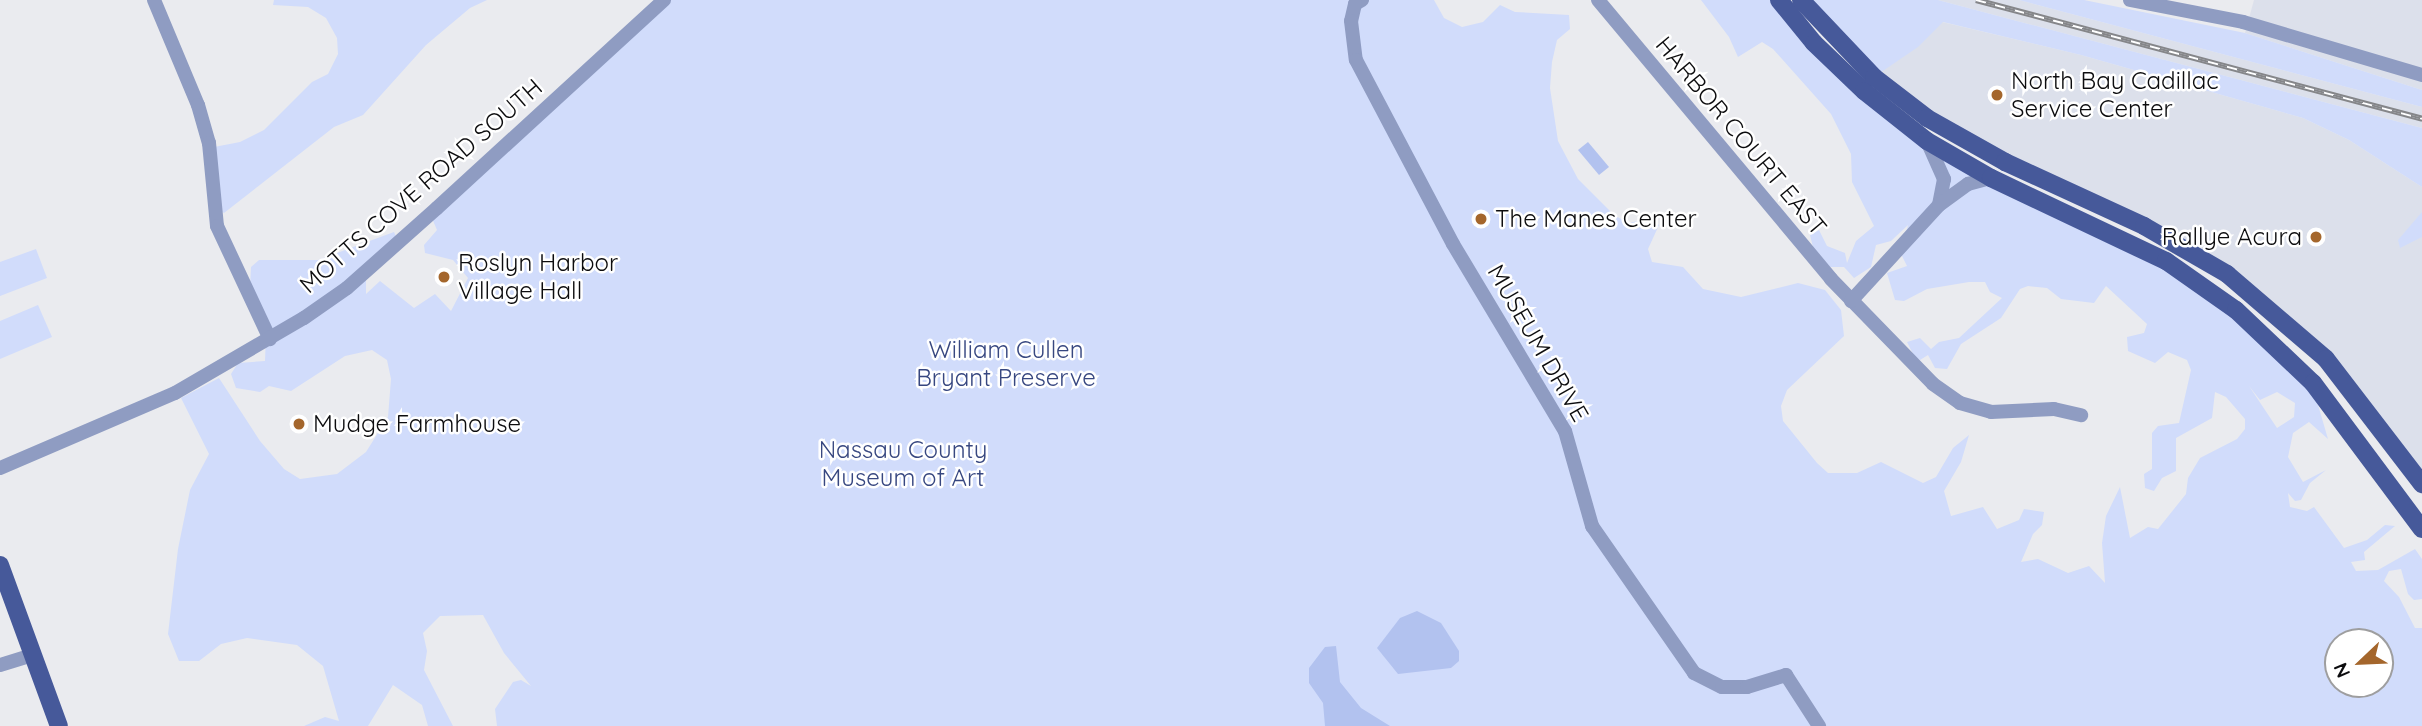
<!DOCTYPE html>
<style>
body{margin:0}
#map{position:relative;width:2422px;height:726px;overflow:hidden;background:#eaebef;font-family:Quicksand,sans-serif}
div>[style]{position:absolute}
.built>*{inset:0;background:#dce0eb}
.green>*{inset:0;background:#d1dcfb}
.water>*{inset:0;background:#b2c2ef}
.minor>*{height:14px;margin:-7px;padding:0 7px;transform-origin:7px;border-radius:7px;background:#8f9cc2}
.major>*{height:18px;margin:-9px;padding:0 9px;transform-origin:9px;border-radius:9px;background:#46599a}
.rail>*{height:6px;margin-top:-3px;transform-origin:0;background:repeating-linear-gradient(90deg,#fff 0 10px,#858689 0 20px);box-sizing:border-box;border-block:2px solid #858689}
.dots>*{width:19px;height:19px;translate:-50% -50%;box-sizing:border-box;border:4px solid #fff;border-radius:50%}
span{translate:-50% -50%;white-space:nowrap;text-align:center;line-height:1.15;-webkit-text-stroke:5px #fff;paint-order:stroke}
.poi-label{font-size:24px;color:#0c0c0e}
.left{translate:0 -50%;text-align:left}
.right{translate:-100% -50%;text-align:right}
.street-label{font-size:24px;color:#0c0c0e}
.park-label{font-size:24px;color:#374780}
.north{position:absolute;left:2324px;top:628px;width:70px;height:70px;box-sizing:border-box;background:#fff;border:2px solid #9e9e9f;border-radius:50%;rotate:247deg;font-size:19px;font-weight:700;line-height:28px;text-align:center;color:#0c0c0e}
.north::after{content:'';display:block;margin:auto;width:24px;height:32px;background:#a4662c;clip-path:polygon(50% 0,100% 100%,50% 72%,0 100%)}
</style>
<div id="map">
<div class="built">
<i style="clip-path:polygon(1938px 0,2019px 0,2422px 107px,2422px 128px)"></i>
<i style="clip-path:polygon(2254px 0,2422px 0,2422px 90px,2245px 33px)"></i>
<i style="clip-path:polygon(1942px 22px,2081px 55px,2303px 118px,2349px 140px,2422px 187px,2422px 484px,2352px 389px,2227px 274px,2047px 182px,1874px 77px)"></i>
</div>
<div class="green">
<i style="clip-path:polygon(274px 0,487px 0,470px 8px,426px 45px,363px 115px,334px 127px,224px 213px,214px 206px,209px 148px,240px 142px,264px 130px,312px 82px,328px 74px,338px 54px,337px 38px,326px 18px,308px 7px,273px 5px)"></i>
<i style="clip-path:polygon(evenodd,664px 0,1434px 0,1444px 18px,1462px 27px,1483px 22px,1500px 5px,1515px 12px,1569px 15px,1570px 29px,1557px 40px,1552px 62px,1550px 88px,1558px 141px,1578px 179px,1615px 216px,1630px 223px,1648px 218px,1659px 225px,1648px 249px,1652px 262px,1683px 267px,1703px 289px,1741px 297px,1798px 283px,1825px 290px,1841px 310px,1844px 336px,1787px 390px,1781px 406px,1783px 421px,1817px 463px,1828px 473px,1857px 473px,1881px 462px,1923px 483px,1936px 477px,1953px 448px,1969px 435px,1961px 462px,1944px 491px,1951px 516px,1983px 507px,1997px 529px,2019px 520px,2024px 509px,2044px 512px,2042px 525px,2033px 534px,2021px 562px,2038px 559px,2068px 573px,2089px 566px,2105px 583px,2102px 543px,2106px 516px,2120px 487px,2130px 538px,2148px 527px,2158px 529px,2186px 494px,2188px 478px,2200px 458px,2237px 439px,2245px 429px,2245px 419px,2226px 397px,2215px 392px,2212px 418px,2176px 438px,2176px 471px,2162px 478px,2154px 491px,2145px 488px,2144px 474px,2152px 469px,2152px 433px,2158px 426px,2179px 423px,2191px 370px,2187px 360px,2168px 352px,2155px 363px,2128px 351px,2127px 337px,2144px 333px,2147px 324px,2106px 286px,2094px 303px,2061px 299px,2047px 288px,2028px 286px,2020px 289px,2001px 318px,1961px 344px,1947px 369px,1935px 368px,1928px 355px,1920px 360px,1914px 356px,1907px 342px,1920px 338px,1931px 349px,1939px 342px,1959px 338px,2002px 298px,1990px 292px,1985px 282px,1969px 282px,1927px 289px,1904px 301px,1895px 300px,1887px 273px,1907px 266px,1901px 254px,1908px 225px,1891px 241px,1876px 245px,1871px 267px,1854px 278px,1844px 267px,1830px 267px,1813px 247px,1810px 235px,1819px 230px,1827px 246px,1845px 253px,1847px 263px,1856px 241px,1874px 226px,1852px 182px,1851px 154px,1831px 114px,1773px 49px,1762px 42px,1738px 57px,1729px 37px,1701px 0,1779px 0,1902px 123px,2200px 283px,2316px 398px,2328px 439px,2309px 422px,2293px 433px,2288px 457px,2303px 482px,2326px 470px,2310px 483px,2301px 500px,2295px 501px,2288px 493px,2290px 507px,2307px 511px,2314px 507px,2344px 548px,2367px 540px,2385px 525px,2395px 526px,2364px 552px,2365px 560px,2351px 562px,2356px 571px,2378px 570px,2415px 549px,2422px 559px,2422px 599px,2414px 600px,2408px 594px,2401px 569px,2389px 571px,2384px 581px,2399px 597px,2415px 628px,2422px 628px,2422px 726px,497px 726px,495px 709px,513px 682px,521px 680px,531px 686px,504px 653px,483px 615px,440px 616px,423px 633px,427px 651px,424px 670px,453px 726px,428px 726px,422px 705px,393px 685px,368px 726px,304px 726px,325px 717px,339px 721px,323px 666px,297px 645px,247px 638px,221px 644px,199px 661px,179px 661px,168px 634px,178px 549px,190px 490px,209px 454px,181px 398px,219px 378px,260px 441px,284px 469px,300px 479px,337px 474px,366px 452px,388px 417px,391px 379px,387px 360px,372px 350px,345px 356px,291px 391px,269px 386px,260px 392px,236px 388px,231px 374px,238px 363px,265px 361px,266px 335px,250px 288px,251px 267px,259px 260px,318px 260px,394px 232px,397px 239px,366px 279px,366px 294px,380px 281px,414px 308px,435px 294px,451px 311px,468px 278px,453px 260px,425px 253px,424px 245px,437px 230px,431px 216px,664px 0,2249px 386px,2260px 400px,2277px 392px,2295px 403px,2294px 417px,2277px 428px,2249px 386px,664px 0,2338px 642px,2380px 642px,2380px 684px,2338px 684px,2338px 642px)"></i>
<i style="clip-path:polygon(1802px 0,1938px 0,2422px 128px,2422px 187px,2349px 140px,2303px 118px,2081px 55px,1943px 22px,1918px 47px,1874px 77px)"></i>
<i style="clip-path:polygon(2019px 0,2084px 0,2245px 33px,2422px 90px,2422px 107px)"></i>
<i style="clip-path:polygon(2422px 212px,2422px 237px,2400px 248px,2398px 240px)"></i>
<i style="clip-path:polygon(36px 249px,47px 278px,0 296px,0 262px)"></i>
<i style="clip-path:polygon(38px 305px,52px 337px,0 359px,0 321px)"></i>
</div>
<div class="water">
<i style="clip-path:polygon(1588px 142px,1609px 167px,1599px 175px,1578px 150px)"></i>
<i style="clip-path:polygon(1417px 611px,1441px 623px,1459px 651px,1459px 661px,1451px 668px,1398px 674px,1377px 648px,1400px 618px)"></i>
<i style="clip-path:polygon(1336px 646px,1340px 682px,1361px 708px,1390px 726px,1325px 726px,1323px 703px,1309px 683px,1309px 668px,1325px 647px)"></i>
</div>
<div class="minor">
<i style="left:154px;top:0;width:114px;rotate:67.3deg"></i>
<i style="left:198px;top:105px;width:40px;rotate:74deg"></i>
<i style="left:209px;top:143px;width:83px;rotate:84.5deg"></i>
<i style="left:217px;top:226px;width:125px;rotate:64.9deg"></i>
<i style="left:1362px;top:0;width:8px;rotate:150deg"></i>
<i style="left:1355px;top:4px;width:17px;rotate:103deg"></i>
<i style="left:1351px;top:21px;width:39px;rotate:83deg"></i>
<i style="left:1356px;top:60px;width:208px;rotate:62.2deg"></i>
<i style="left:1453px;top:244px;width:218px;rotate:59.1deg"></i>
<i style="left:1565px;top:431px;width:99px;rotate:74.1deg"></i>
<i style="left:1592px;top:526px;width:179px;rotate:55.2deg"></i>
<i style="left:1694px;top:673px;width:31px;rotate:27deg"></i>
<i style="left:1722px;top:687px;width:25px"></i>
<i style="left:1747px;top:687px;width:41px;rotate:-17.1deg"></i>
<i style="left:1786px;top:675px;width:61px;rotate:57.1deg"></i>
<i style="left:1598px;top:0;width:363px;rotate:50.1deg"></i>
<i style="left:1831px;top:279px;width:146px;rotate:45.8deg"></i>
<i style="left:1933px;top:384px;width:33px;rotate:35deg"></i>
<i style="left:1960px;top:403px;width:32px;rotate:16deg"></i>
<i style="left:1991px;top:412px;width:63px;rotate:-2.7deg"></i>
<i style="left:2054px;top:409px;width:28px;rotate:13deg"></i>
<i style="left:2130px;top:0;width:115px;rotate:11deg"></i>
<i style="left:2243px;top:22px;width:187px;rotate:16.5deg"></i>
<i style="left:1927px;top:141px;width:42px;rotate:65.9deg"></i>
<i style="left:1944px;top:179px;width:26px;rotate:101deg"></i>
<i style="left:1851px;top:301px;width:130px;rotate:-47.5deg"></i>
<i style="left:1939px;top:205px;width:36px;rotate:-36deg"></i>
<i style="left:1968px;top:184px;width:24px;rotate:-15deg"></i>
<i style="left:0;top:468px;width:190px;rotate:-23.2deg"></i>
<i style="left:175px;top:393px;width:149px;rotate:-30.2deg"></i>
<i style="left:304px;top:318px;width:52px;rotate:-34.9deg"></i>
<i style="left:347px;top:288px;width:120px;rotate:-41.6deg"></i>
<i style="left:437px;top:208px;width:308px;rotate:-42.5deg"></i>
<i style="left:0;top:665px;width:34px;rotate:-17deg"></i>
</div>
<div class="major">
<i style="left:1779px;top:0;width:55px;rotate:50.9deg"></i>
<i style="left:1814px;top:43px;width:69px;rotate:43.8deg"></i>
<i style="left:1864px;top:91px;width:80px;rotate:38.4deg"></i>
<i style="left:1927px;top:141px;width:74px;rotate:30deg"></i>
<i style="left:1991px;top:178px;width:194px;rotate:25.4deg"></i>
<i style="left:2166px;top:261px;width:85px;rotate:35deg"></i>
<i style="left:2236px;top:310px;width:106px;rotate:43.5deg"></i>
<i style="left:2313px;top:383px;width:182px;rotate:53.3deg"></i>
<i style="left:1801px;top:0;width:106px;rotate:46.5deg"></i>
<i style="left:1874px;top:77px;width:67px;rotate:37.7deg"></i>
<i style="left:1927px;top:118px;width:90px;rotate:29.4deg"></i>
<i style="left:2005px;top:162px;width:153px;rotate:24.7deg"></i>
<i style="left:2144px;top:226px;width:96px;rotate:30deg"></i>
<i style="left:2227px;top:274px;width:130px;rotate:40.6deg"></i>
<i style="left:2326px;top:359px;width:158px;rotate:52.5deg"></i>
<i style="left:0;top:565px;width:171px;rotate:69.9deg"></i>
</div>
<div class="rail">
<i style="left:1976px;top:0;width:462px;rotate:14.9deg"></i>
</div>
<div class="dots">
<i style="left:1997px;top:95px;background:#a4662c"></i>
<i style="left:1481px;top:219px;background:#a4662c"></i>
<i style="left:2316px;top:237px;background:#a4662c"></i>
<i style="left:444px;top:277px;background:#a4662c"></i>
<i style="left:299px;top:424px;background:#a4662c"></i>
</div>
<div class="poi-label">
<span class="left" style="left:2011px;top:95px">North Bay Cadillac<br>Service Center</span>
<span class="left" style="left:1495px;top:219px">The Manes Center</span>
<span class="right" style="left:2302px;top:237px">Rallye Acura</span>
<span class="left" style="left:458px;top:277px">Roslyn Harbor<br>Village Hall</span>
<span class="left" style="left:313px;top:424px">Mudge Farmhouse</span>
</div>
<div class="street-label">
<span style="left:1741px;top:136px;rotate:50deg">HARBOR COURT EAST</span>
<span style="left:421px;top:186px;rotate:-41deg">MOTTS COVE ROAD SOUTH</span>
<span style="left:1538px;top:343px;rotate:60deg">MUSEUM DRIVE</span>
</div>
<div class="park-label">
<span style="left:1006px;top:364px">William Cullen<br>Bryant Preserve</span>
<span style="left:903px;top:464px">Nassau County<br>Museum of Art</span>
</div>
<div class="north">N</div>
</div>
